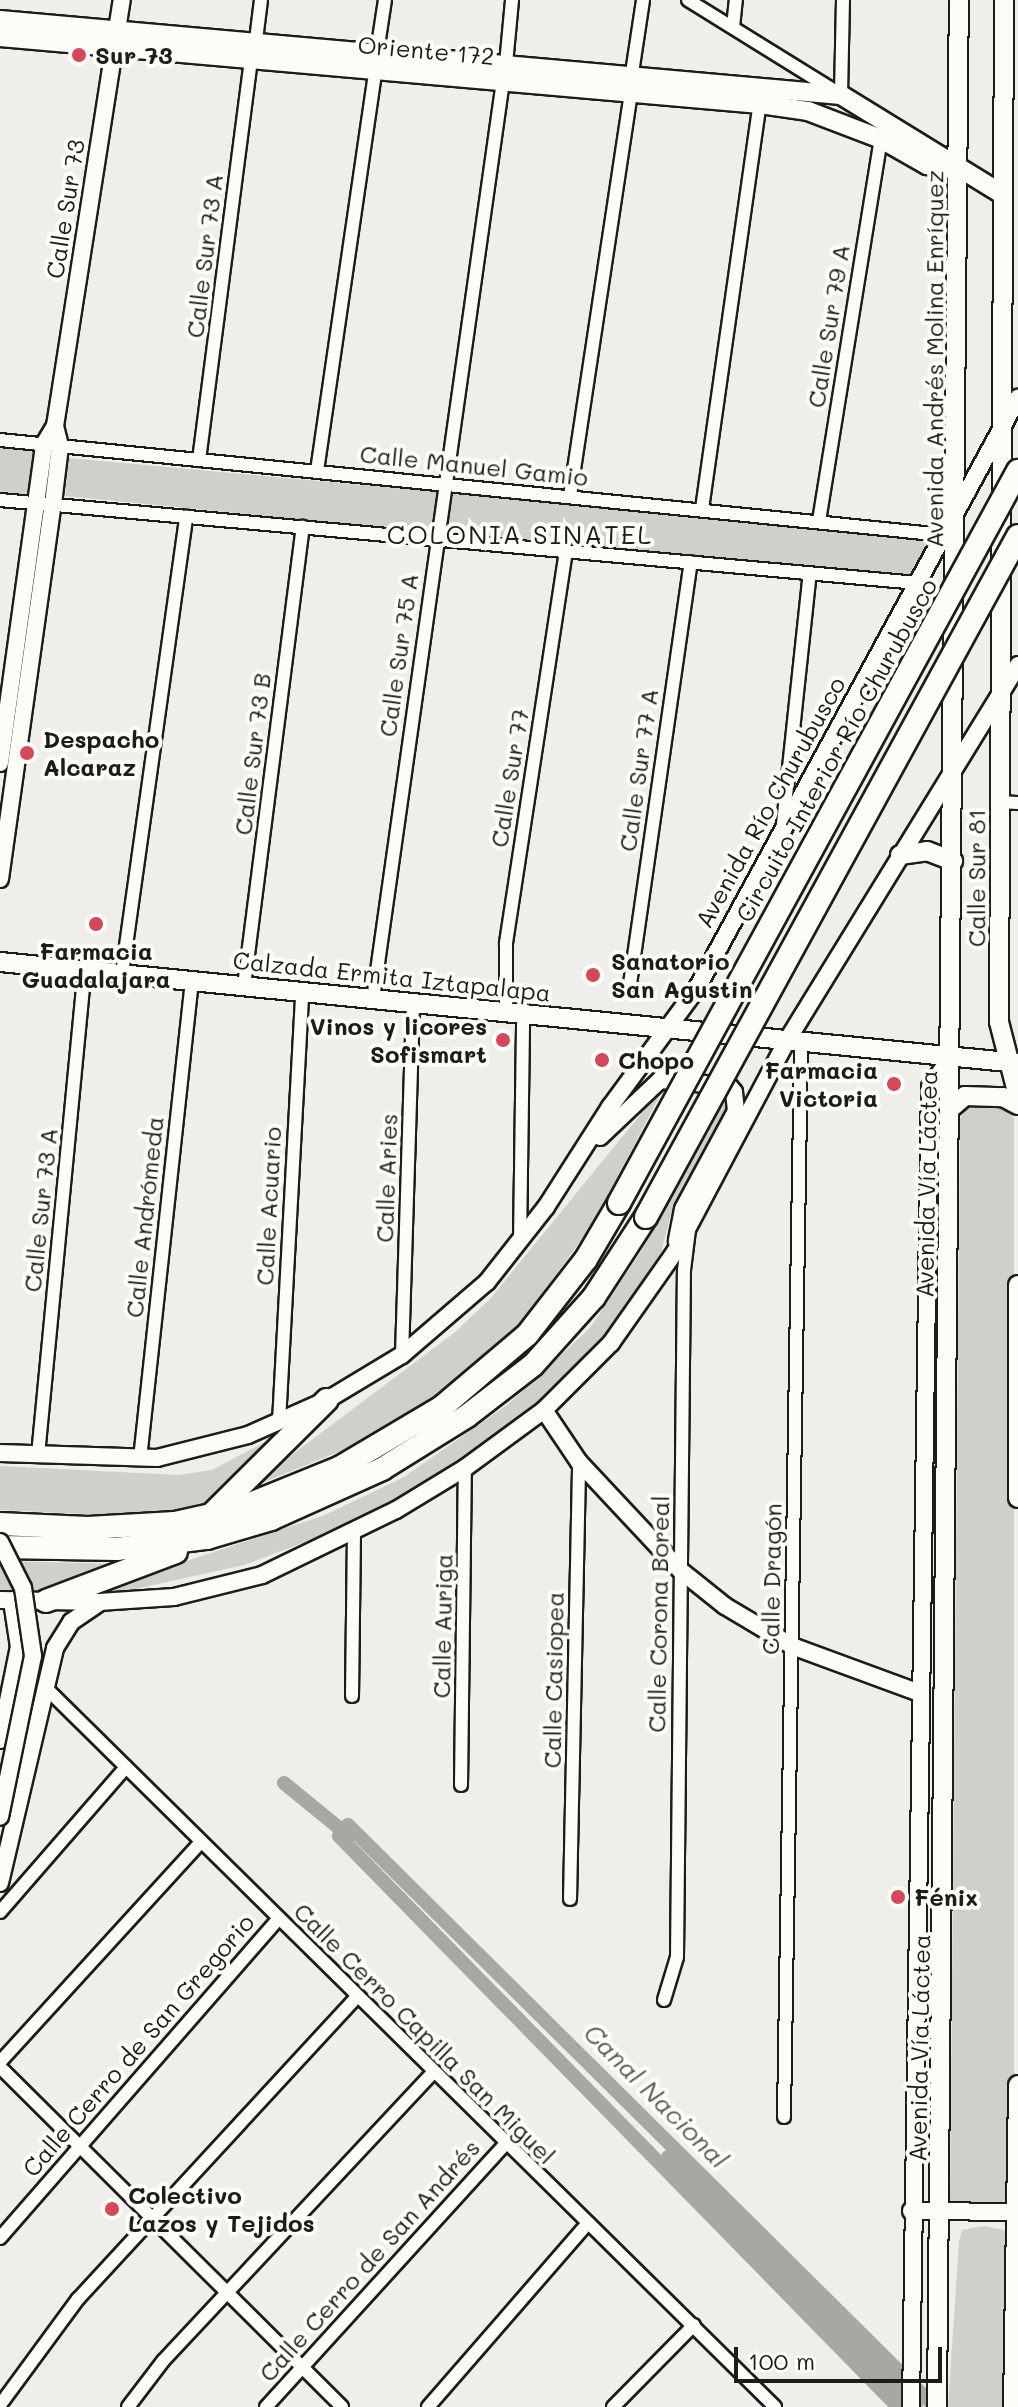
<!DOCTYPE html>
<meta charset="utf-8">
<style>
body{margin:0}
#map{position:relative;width:1018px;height:2407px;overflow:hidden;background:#f0eeea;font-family:Mali,sans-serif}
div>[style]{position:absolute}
.green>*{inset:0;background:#d0cfcc}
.canal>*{height:14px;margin:-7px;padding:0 7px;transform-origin:7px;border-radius:7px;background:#a8a7a3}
.roads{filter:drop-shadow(2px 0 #1c1c1c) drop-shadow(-2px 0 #1c1c1c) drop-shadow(0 2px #1c1c1c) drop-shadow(0 -2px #1c1c1c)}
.street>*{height:12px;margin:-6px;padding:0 6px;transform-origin:6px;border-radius:6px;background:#fdfcf7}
.secondary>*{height:16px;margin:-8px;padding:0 8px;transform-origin:8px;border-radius:8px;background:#fdfcf7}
.primary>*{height:18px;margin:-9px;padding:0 9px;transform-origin:9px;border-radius:9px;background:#fdfcf7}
.highway>*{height:22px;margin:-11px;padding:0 11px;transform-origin:11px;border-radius:11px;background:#fdfcf7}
.bridges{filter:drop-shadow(2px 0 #1c1c1c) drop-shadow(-2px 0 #1c1c1c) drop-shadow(0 2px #1c1c1c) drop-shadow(0 -2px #1c1c1c)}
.secondary-bridge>*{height:16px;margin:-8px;padding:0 8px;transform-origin:8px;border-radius:8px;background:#fdfcf7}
.highway-bridge>*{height:22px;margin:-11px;padding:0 11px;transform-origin:11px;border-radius:11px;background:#fdfcf7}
.dots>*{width:22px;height:22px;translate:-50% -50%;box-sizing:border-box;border:4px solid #fdfcf7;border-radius:50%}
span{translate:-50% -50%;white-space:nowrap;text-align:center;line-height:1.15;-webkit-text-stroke:8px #fdfcf7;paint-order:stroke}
.street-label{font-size:24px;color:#1c1c1c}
.poi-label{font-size:24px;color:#1c1c1c;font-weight:700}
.left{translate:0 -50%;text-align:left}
.right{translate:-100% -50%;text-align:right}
.neighbourhood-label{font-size:26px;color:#1c1c1c;letter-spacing:2px}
.water-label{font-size:26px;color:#5b5b59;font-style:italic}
.scale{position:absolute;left:734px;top:2347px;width:208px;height:36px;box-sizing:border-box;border:4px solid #1c1c1c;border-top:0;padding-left:10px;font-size:24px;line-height:28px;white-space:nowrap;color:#1c1c1c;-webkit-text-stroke:6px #fdfcf7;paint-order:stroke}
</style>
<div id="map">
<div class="green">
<i style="clip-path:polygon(0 446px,38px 449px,31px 496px,0 494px)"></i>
<i style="clip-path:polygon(69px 458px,928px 537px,912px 580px,65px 496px)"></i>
<i style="clip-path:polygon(667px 1082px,593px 1224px,516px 1329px,438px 1394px,343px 1450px,245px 1490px,454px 1333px,490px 1299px)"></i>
<i style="clip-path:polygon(725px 1098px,728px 1110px,671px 1214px,661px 1253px,603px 1342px,517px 1422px,413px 1493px,332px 1532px,244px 1565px,117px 1593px,87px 1594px,325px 1515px,404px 1477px,507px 1405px,590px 1328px,642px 1250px)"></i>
<i style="clip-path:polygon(970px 1102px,1004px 1103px,1014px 1119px,1014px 2202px,950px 2202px,960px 1119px)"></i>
<i style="clip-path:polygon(269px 1440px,203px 1504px,164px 1513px,106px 1515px,0 1510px,0 1466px,179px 1475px,212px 1470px)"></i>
<i style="clip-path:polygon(0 1561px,126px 1564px,43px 1592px,0 1590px)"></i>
<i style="clip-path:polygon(985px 2226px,1008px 2231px,1004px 2407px,948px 2407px,959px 2241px,962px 2230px)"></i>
</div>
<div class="canal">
<i style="left:284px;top:1783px;width:84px;rotate:39.2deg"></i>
<i style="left:668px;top:2157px;width:351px;rotate:45.1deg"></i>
<i style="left:898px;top:2407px;width:799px;rotate:-134.39deg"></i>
<i style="left:339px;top:1836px;width:14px;rotate:-51deg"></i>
<i style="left:348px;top:1825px;width:827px;rotate:44.75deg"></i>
</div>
<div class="roads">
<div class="street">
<i style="left:688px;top:0;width:173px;rotate:31.8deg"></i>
<i style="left:733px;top:27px;width:27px;rotate:-84deg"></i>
<i style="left:256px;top:40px;width:40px;rotate:-82.9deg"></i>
<i style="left:377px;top:52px;width:53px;rotate:-81.3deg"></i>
<i style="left:506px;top:64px;width:64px;rotate:-84.6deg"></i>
<i style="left:632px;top:73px;width:74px;rotate:-81.4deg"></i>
<i style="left:841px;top:95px;width:95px;rotate:-88.8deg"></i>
<i style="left:0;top:440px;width:949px;rotate:5.75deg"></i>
<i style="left:199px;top:460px;width:405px;rotate:-82.6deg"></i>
<i style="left:317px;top:471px;width:406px;rotate:-81.7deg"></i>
<i style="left:570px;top:496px;width:410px;rotate:-81.4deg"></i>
<i style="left:0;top:500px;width:922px;rotate:5.17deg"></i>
<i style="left:702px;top:509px;width:409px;rotate:-81.9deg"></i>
<i style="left:819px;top:521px;width:387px;rotate:-80.8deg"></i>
<i style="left:1000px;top:802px;width:18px;rotate:3deg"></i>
<i style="left:783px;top:824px;width:252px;rotate:-83.9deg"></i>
<i style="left:122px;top:974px;width:462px;rotate:-82deg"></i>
<i style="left:630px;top:984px;width:426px;rotate:-81.8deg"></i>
<i style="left:244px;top:986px;width:463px;rotate:-82.7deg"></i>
<i style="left:373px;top:999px;width:927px;rotate:-81.94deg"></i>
<i style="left:506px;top:1012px;width:69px;rotate:-90deg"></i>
<i style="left:506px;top:943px;width:397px;rotate:-81.3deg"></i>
<i style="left:520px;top:1242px;width:228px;rotate:-89.2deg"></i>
<i style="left:402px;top:1355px;width:352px;rotate:-88.2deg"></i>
<i style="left:279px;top:1422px;width:431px;rotate:-86.9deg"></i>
<i style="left:38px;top:1455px;width:487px;rotate:-84.5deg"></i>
<i style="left:140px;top:1459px;width:481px;rotate:-83.8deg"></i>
<i style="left:46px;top:1688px;width:1024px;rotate:44.6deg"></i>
<i style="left:352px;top:1696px;width:163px;rotate:-89.3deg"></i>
<i style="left:461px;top:1785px;width:317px;rotate:-89.3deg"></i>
<i style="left:570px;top:1899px;width:437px;rotate:-88.8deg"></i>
<i style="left:0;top:1912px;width:192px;rotate:-49deg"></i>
<i style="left:664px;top:2000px;width:45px;rotate:-73.2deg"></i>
<i style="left:677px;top:1957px;width:687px;rotate:-89.42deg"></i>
<i style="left:684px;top:1270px;width:40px;rotate:-82.9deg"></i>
<i style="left:0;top:2062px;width:298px;rotate:-47.6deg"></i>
<i style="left:0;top:2067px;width:482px;rotate:44.8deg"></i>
<i style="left:784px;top:2117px;width:1076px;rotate:-89.09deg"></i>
<i style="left:0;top:2238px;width:423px;rotate:-48.9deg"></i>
<i style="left:0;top:2405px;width:132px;rotate:-53.7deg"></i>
<i style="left:78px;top:2299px;width:411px;rotate:-47.3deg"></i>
<i style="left:128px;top:2407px;width:58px;rotate:-52.7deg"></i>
<i style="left:163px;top:2361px;width:396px;rotate:-46.9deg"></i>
<i style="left:266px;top:2407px;width:355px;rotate:-47.7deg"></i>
<i style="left:428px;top:2407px;width:244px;rotate:-49deg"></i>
<i style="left:613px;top:2407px;width:115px;rotate:-45.4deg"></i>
</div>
<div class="secondary">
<i style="left:0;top:763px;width:322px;rotate:-82.1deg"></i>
<i style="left:44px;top:444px;width:21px;rotate:-59deg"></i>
<i style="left:0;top:879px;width:379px;rotate:-82deg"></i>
<i style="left:53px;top:504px;width:58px;rotate:-83.1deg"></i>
<i style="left:60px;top:446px;width:21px;rotate:-104deg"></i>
<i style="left:55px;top:426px;width:431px;rotate:-81.1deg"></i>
<i style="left:600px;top:1137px;width:83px;rotate:-43.5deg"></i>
<i style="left:660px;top:1080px;width:69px;rotate:5deg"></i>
<i style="left:729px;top:1086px;width:8px;rotate:50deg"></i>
<i style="left:734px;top:1092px;width:19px;rotate:84deg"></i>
<i style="left:736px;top:1111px;width:111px;rotate:118.4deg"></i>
<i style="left:683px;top:1209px;width:33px;rotate:101deg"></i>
<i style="left:544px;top:1410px;width:63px;rotate:56.1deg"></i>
<i style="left:579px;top:1462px;width:148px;rotate:46.9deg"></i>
<i style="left:680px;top:1570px;width:58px;rotate:38.7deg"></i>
<i style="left:725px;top:1606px;width:78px;rotate:30.8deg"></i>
<i style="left:792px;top:1646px;width:136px;rotate:20.2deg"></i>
<i style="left:0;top:1453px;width:157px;rotate:1.8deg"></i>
<i style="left:157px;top:1458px;width:94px;rotate:-14.2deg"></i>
<i style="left:248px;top:1435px;width:86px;rotate:-23.9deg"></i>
<i style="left:327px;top:1400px;width:87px;rotate:-31deg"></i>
<i style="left:402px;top:1355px;width:112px;rotate:-40.7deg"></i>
<i style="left:487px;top:1282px;width:95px;rotate:-51.8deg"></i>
<i style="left:546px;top:1207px;width:119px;rotate:-57.4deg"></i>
<i style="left:610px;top:1107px;width:147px;rotate:-53.8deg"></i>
<i style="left:697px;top:988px;width:672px;rotate:-61.45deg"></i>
<i style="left:0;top:1600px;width:99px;rotate:1.2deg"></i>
<i style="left:99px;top:1602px;width:75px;rotate:-3.8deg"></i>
<i style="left:174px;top:1597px;width:91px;rotate:-14deg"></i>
<i style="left:262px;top:1575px;width:149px;rotate:-25.9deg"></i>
<i style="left:396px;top:1510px;width:81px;rotate:-31.3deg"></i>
<i style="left:465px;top:1468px;width:98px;rotate:-36.3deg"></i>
<i style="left:544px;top:1410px;width:95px;rotate:-45deg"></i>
<i style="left:611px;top:1343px;width:111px;rotate:-54.9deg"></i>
<i style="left:675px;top:1252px;width:241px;rotate:-62.1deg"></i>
<i style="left:788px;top:1039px;width:439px;rotate:-58.4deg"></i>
<i style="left:0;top:1740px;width:95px;rotate:-78.5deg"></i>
<i style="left:19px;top:1647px;width:47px;rotate:-98.7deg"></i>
<i style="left:0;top:1883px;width:241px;rotate:-76.8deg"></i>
<i style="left:55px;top:1648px;width:31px;rotate:-58deg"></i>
<i style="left:71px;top:1622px;width:34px;rotate:-34deg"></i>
<i style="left:911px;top:2211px;width:107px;rotate:0.5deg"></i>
<i style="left:911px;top:2407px;width:1320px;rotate:-89.18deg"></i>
<i style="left:930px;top:1087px;width:37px;rotate:-55deg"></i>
</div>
<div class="primary">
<i style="left:1004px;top:0;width:1022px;rotate:90.28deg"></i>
<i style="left:999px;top:1022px;width:76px;rotate:75.6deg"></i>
<i style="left:0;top:20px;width:844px;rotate:5.1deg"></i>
<i style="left:841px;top:95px;width:189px;rotate:31.6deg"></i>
<i style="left:0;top:37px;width:763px;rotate:5.04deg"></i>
<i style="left:760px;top:104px;width:49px;rotate:8.3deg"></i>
<i style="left:808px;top:111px;width:78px;rotate:21deg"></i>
<i style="left:881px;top:139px;width:53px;rotate:29.5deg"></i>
<i style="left:927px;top:165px;width:26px;rotate:9deg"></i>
<i style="left:900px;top:855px;width:27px;rotate:-8deg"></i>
<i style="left:927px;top:851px;width:28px;rotate:21deg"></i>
<i style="left:0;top:962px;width:1023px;rotate:5.67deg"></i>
<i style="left:950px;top:1109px;width:20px;rotate:-41deg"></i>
<i style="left:965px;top:1096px;width:38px;rotate:2deg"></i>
<i style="left:1003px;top:1097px;width:17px;rotate:28deg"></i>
<i style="left:1018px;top:1285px;width:213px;rotate:90deg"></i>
<i style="left:937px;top:2407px;width:2407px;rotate:-89.48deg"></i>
<i style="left:1013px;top:2407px;width:322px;rotate:-89.1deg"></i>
</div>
<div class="highway">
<i style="left:209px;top:1517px;width:166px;rotate:-44.8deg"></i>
<i style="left:0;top:1524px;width:88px;rotate:2.6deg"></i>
<i style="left:88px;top:1528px;width:87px;rotate:-3.3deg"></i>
<i style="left:175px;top:1523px;width:65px;rotate:-12.5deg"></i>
<i style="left:238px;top:1509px;width:109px;rotate:-22.1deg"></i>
<i style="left:339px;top:1468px;width:120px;rotate:-30.6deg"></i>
<i style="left:442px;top:1407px;width:111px;rotate:-40.3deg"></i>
<i style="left:527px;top:1335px;width:96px;rotate:-52.2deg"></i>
<i style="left:586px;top:1259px;width:65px;rotate:-59.5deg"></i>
<i style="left:0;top:1547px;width:117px;rotate:1deg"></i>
<i style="left:117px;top:1549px;width:91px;rotate:-7deg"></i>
<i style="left:207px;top:1538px;width:67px;rotate:-16.5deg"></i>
<i style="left:271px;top:1519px;width:122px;rotate:-24.2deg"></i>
<i style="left:382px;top:1469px;width:100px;rotate:-31.9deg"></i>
<i style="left:467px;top:1416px;width:83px;rotate:-37.7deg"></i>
<i style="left:533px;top:1365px;width:91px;rotate:-48.1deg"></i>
<i style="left:594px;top:1297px;width:95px;rotate:-57deg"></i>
<i style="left:46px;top:1601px;width:139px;rotate:-20.7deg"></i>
</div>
</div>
<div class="bridges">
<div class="secondary-bridge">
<i style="left:0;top:1542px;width:51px;rotate:63.4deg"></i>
<i style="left:23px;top:1588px;width:69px;rotate:81.6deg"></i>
<i style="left:33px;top:1656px;width:164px;rotate:101.6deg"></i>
</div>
<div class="highway-bridge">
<i style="left:619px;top:1203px;width:834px;rotate:-61.41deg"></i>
<i style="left:646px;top:1217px;width:776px;rotate:-61.35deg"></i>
</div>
</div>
<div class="dots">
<i style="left:79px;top:55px;background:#d1495b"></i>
<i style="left:27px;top:753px;background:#d1495b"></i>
<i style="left:96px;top:924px;background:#d1495b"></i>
<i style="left:593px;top:975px;background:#d1495b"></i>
<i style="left:503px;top:1040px;background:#d1495b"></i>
<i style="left:602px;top:1060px;background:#d1495b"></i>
<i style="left:894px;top:1084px;background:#d1495b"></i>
<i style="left:898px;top:1897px;background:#d1495b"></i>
<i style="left:112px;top:2209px;background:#d1495b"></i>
</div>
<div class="street-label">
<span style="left:426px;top:50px;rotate:5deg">Oriente 172</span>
<span style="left:65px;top:209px;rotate:-81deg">Calle Sur 73</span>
<span style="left:204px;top:256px;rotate:-83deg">Calle Sur 73 A</span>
<span style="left:828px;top:326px;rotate:-81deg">Calle Sur 79 A</span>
<span style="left:934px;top:359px;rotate:-90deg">Avenida Andrés Molina Enríquez</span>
<span style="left:474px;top:465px;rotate:6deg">Calle Manuel Gamio</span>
<span style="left:398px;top:655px;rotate:-82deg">Calle Sur 75 A</span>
<span style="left:836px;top:750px;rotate:-61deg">Circuito Interior Río Churubusco</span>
<span style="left:252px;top:754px;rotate:-83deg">Calle Sur 73 B</span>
<span style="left:638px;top:770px;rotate:-82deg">Calle Sur 77 A</span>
<span style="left:509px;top:778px;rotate:-81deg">Calle Sur 77</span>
<span style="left:770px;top:802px;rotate:-61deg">Avenida Río Churubusco</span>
<span style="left:976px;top:878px;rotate:-90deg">Calle Sur 81</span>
<span style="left:392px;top:976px;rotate:6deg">Calzada Ermita Iztapalapa</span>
<span style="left:386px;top:1178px;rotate:-88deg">Calle Aries</span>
<span style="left:926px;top:1184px;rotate:-89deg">Avenida Vía Láctea</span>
<span style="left:268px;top:1206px;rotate:-87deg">Calle Acuario</span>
<span style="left:40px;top:1210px;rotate:-84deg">Calle Sur 73 A</span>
<span style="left:144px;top:1217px;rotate:-84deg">Calle Andrómeda</span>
<span style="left:771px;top:1579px;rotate:-89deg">Calle Dragón</span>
<span style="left:658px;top:1614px;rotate:-89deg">Calle Corona Boreal</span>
<span style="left:442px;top:1626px;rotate:-89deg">Calle Auriga</span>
<span style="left:553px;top:1680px;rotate:-89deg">Calle Casiopea</span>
<span style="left:425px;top:2033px;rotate:45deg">Calle Cerro Capilla San Miguel</span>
<span style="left:138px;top:2045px;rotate:-49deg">Calle Cerro de San Gregorio</span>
<span style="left:919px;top:2048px;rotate:-89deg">Avenida Vía Láctea</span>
<span style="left:369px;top:2260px;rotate:-48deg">Calle Cerro de San Andrés</span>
</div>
<div class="poi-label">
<span class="left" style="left:95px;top:55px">Sur 73</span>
<span class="left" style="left:43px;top:753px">Despacho<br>Alcaraz</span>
<span style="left:96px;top:965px">Farmacia<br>Guadalajara</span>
<span class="left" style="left:611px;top:975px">Sanatorio<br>San Agustin</span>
<span class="right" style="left:487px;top:1040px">Vinos y licores<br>Sofismart</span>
<span class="left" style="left:618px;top:1060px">Chopo</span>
<span class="right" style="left:878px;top:1084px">Farmacia<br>Victoria</span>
<span class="left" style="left:914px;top:1897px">Fénix</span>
<span class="left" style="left:128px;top:2209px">Colectivo<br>Lazos y Tejidos</span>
</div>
<div class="neighbourhood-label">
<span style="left:520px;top:535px">COLONIA SINATEL</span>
</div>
<div class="water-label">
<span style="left:656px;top:2096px;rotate:45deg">Canal Nacional</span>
</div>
<div class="scale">100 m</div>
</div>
